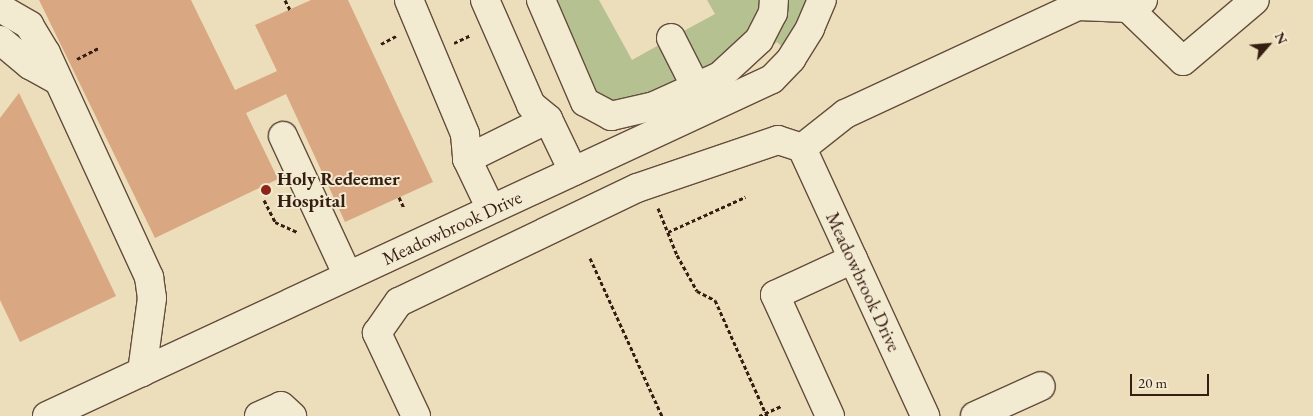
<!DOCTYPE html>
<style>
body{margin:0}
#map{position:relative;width:1313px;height:416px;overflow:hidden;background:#ecdeba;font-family:"EB Garamond",serif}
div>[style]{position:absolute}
.green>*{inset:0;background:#b6c191}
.building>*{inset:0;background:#d9a883}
.path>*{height:3px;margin-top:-1.5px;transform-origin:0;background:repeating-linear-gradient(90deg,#351d12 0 4px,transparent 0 6.5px)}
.roads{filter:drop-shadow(1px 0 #634d3c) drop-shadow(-1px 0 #634d3c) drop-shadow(0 1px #634d3c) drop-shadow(0 -1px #634d3c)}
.minor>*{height:28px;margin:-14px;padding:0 14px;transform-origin:14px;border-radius:14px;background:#f3ead2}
.dots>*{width:14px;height:14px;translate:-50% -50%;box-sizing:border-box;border:2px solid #f3ead2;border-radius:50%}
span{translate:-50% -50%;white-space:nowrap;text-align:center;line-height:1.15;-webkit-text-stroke:4px #f3ead2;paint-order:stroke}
.poi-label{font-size:19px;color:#351d12;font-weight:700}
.left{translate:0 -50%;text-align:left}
.street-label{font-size:19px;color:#351d12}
.north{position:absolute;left:1243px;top:20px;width:50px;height:50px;-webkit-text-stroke:4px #f3ead2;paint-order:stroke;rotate:63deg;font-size:14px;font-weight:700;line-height:20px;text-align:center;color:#351d12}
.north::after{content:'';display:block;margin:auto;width:18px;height:22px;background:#351d12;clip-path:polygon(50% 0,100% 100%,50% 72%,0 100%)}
.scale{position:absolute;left:1130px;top:374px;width:79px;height:22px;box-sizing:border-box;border:2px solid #351d12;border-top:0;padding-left:6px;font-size:15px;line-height:18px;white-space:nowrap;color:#351d12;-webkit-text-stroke:4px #f3ead2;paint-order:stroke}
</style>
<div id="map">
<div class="green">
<i style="clip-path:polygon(549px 0,599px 0,632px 60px,666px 41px,688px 86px,601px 106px)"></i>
<i style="clip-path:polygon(707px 0,769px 0,761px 24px,702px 79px,678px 34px,715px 14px)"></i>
<i style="clip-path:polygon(780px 0,806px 0,795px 27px,781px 46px,777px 42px,748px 68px)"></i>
</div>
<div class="building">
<i style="clip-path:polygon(39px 0,191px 0,235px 90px,277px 71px,255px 25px,311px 0,348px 0,433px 182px,345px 222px,286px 94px,246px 113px,278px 179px,155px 238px)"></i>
<i style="clip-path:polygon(19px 93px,116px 296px,20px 342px,0 300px,0 118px)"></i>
</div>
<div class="path">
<i style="left:285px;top:0;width:11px;rotate:63deg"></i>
<i style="left:454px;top:43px;width:19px;rotate:-25deg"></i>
<i style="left:381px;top:44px;width:17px;rotate:-28deg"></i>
<i style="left:77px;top:59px;width:25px;rotate:-27deg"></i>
<i style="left:399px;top:197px;width:12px;rotate:66deg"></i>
<i style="left:264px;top:200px;width:25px;rotate:63deg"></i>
<i style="left:275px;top:222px;width:24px;rotate:24deg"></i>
<i style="left:658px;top:208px;width:51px;rotate:68deg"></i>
<i style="left:677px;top:255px;width:41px;rotate:60.9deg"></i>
<i style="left:697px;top:291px;width:20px;rotate:27deg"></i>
<i style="left:715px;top:300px;width:127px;rotate:65.9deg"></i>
<i style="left:668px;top:232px;width:85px;rotate:-24.4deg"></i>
<i style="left:590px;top:258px;width:174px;rotate:65.5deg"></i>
<i style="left:759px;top:416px;width:24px;rotate:-24deg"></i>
</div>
<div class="roads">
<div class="minor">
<i style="left:409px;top:0;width:145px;rotate:67.3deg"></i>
<i style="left:465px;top:134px;width:25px;rotate:85deg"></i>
<i style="left:467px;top:159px;width:55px;rotate:64.4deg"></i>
<i style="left:485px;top:0;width:115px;rotate:66.3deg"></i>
<i style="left:531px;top:105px;width:22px;rotate:39deg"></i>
<i style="left:548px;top:119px;width:58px;rotate:64.3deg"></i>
<i style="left:541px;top:0;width:111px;rotate:66.7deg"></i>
<i style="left:585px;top:102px;width:30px;rotate:28deg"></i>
<i style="left:611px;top:116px;width:44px;rotate:-13.1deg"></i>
<i style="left:654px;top:106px;width:72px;rotate:-24.4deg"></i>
<i style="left:720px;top:76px;width:53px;rotate:-42.7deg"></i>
<i style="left:759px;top:40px;width:30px;rotate:-63deg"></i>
<i style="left:773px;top:13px;width:13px;rotate:-86deg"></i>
<i style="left:0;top:8px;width:34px;rotate:30deg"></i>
<i style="left:29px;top:25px;width:33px;rotate:59deg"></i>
<i style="left:46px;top:53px;width:247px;rotate:65.3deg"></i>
<i style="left:149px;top:277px;width:21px;rotate:82deg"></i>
<i style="left:152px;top:298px;width:75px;rotate:97.7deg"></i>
<i style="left:1128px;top:8px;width:76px;rotate:43.9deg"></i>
<i style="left:1183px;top:61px;width:94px;rotate:-40.3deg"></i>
<i style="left:671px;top:38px;width:73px;rotate:63.1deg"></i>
<i style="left:0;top:40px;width:39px;rotate:40deg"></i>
<i style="left:30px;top:65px;width:31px;rotate:29deg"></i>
<i style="left:283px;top:136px;width:154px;rotate:65.1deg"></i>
<i style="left:802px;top:148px;width:55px;rotate:-38.3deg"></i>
<i style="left:845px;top:114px;width:257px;rotate:-24.9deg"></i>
<i style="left:1078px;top:6px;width:50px;rotate:2.3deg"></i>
<i style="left:1128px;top:8px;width:17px;rotate:-28deg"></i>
<i style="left:802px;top:148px;width:295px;rotate:65.3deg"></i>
<i style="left:467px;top:159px;width:90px;rotate:-26.3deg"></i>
<i style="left:47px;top:416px;width:799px;rotate:-24.93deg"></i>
<i style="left:772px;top:79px;width:28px;rotate:-46deg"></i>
<i style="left:791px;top:59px;width:36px;rotate:-58deg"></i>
<i style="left:810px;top:28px;width:30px;rotate:-67deg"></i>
<i style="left:259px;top:416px;width:24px;rotate:-24deg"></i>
<i style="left:281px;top:406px;width:15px;rotate:42deg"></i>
<i style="left:416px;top:416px;width:92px;rotate:-115.2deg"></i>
<i style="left:377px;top:333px;width:38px;rotate:-55deg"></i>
<i style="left:399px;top:302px;width:264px;rotate:-25.6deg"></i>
<i style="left:637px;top:188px;width:149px;rotate:-18.8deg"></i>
<i style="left:778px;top:140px;width:25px;rotate:18deg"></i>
<i style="left:830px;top:416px;width:133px;rotate:-114.4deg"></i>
<i style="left:775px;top:295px;width:86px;rotate:-24.8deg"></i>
<i style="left:975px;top:416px;width:72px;rotate:-24.4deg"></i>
</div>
</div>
<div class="dots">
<i style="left:266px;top:190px;background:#8f2418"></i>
</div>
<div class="poi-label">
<span class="left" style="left:277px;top:190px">Holy Redeemer<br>Hospital</span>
</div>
<div class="street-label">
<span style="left:452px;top:228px;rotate:-25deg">Meadowbrook Drive</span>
<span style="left:863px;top:282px;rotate:65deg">Meadowbrook Drive</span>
</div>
<div class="north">N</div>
<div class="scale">20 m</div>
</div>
